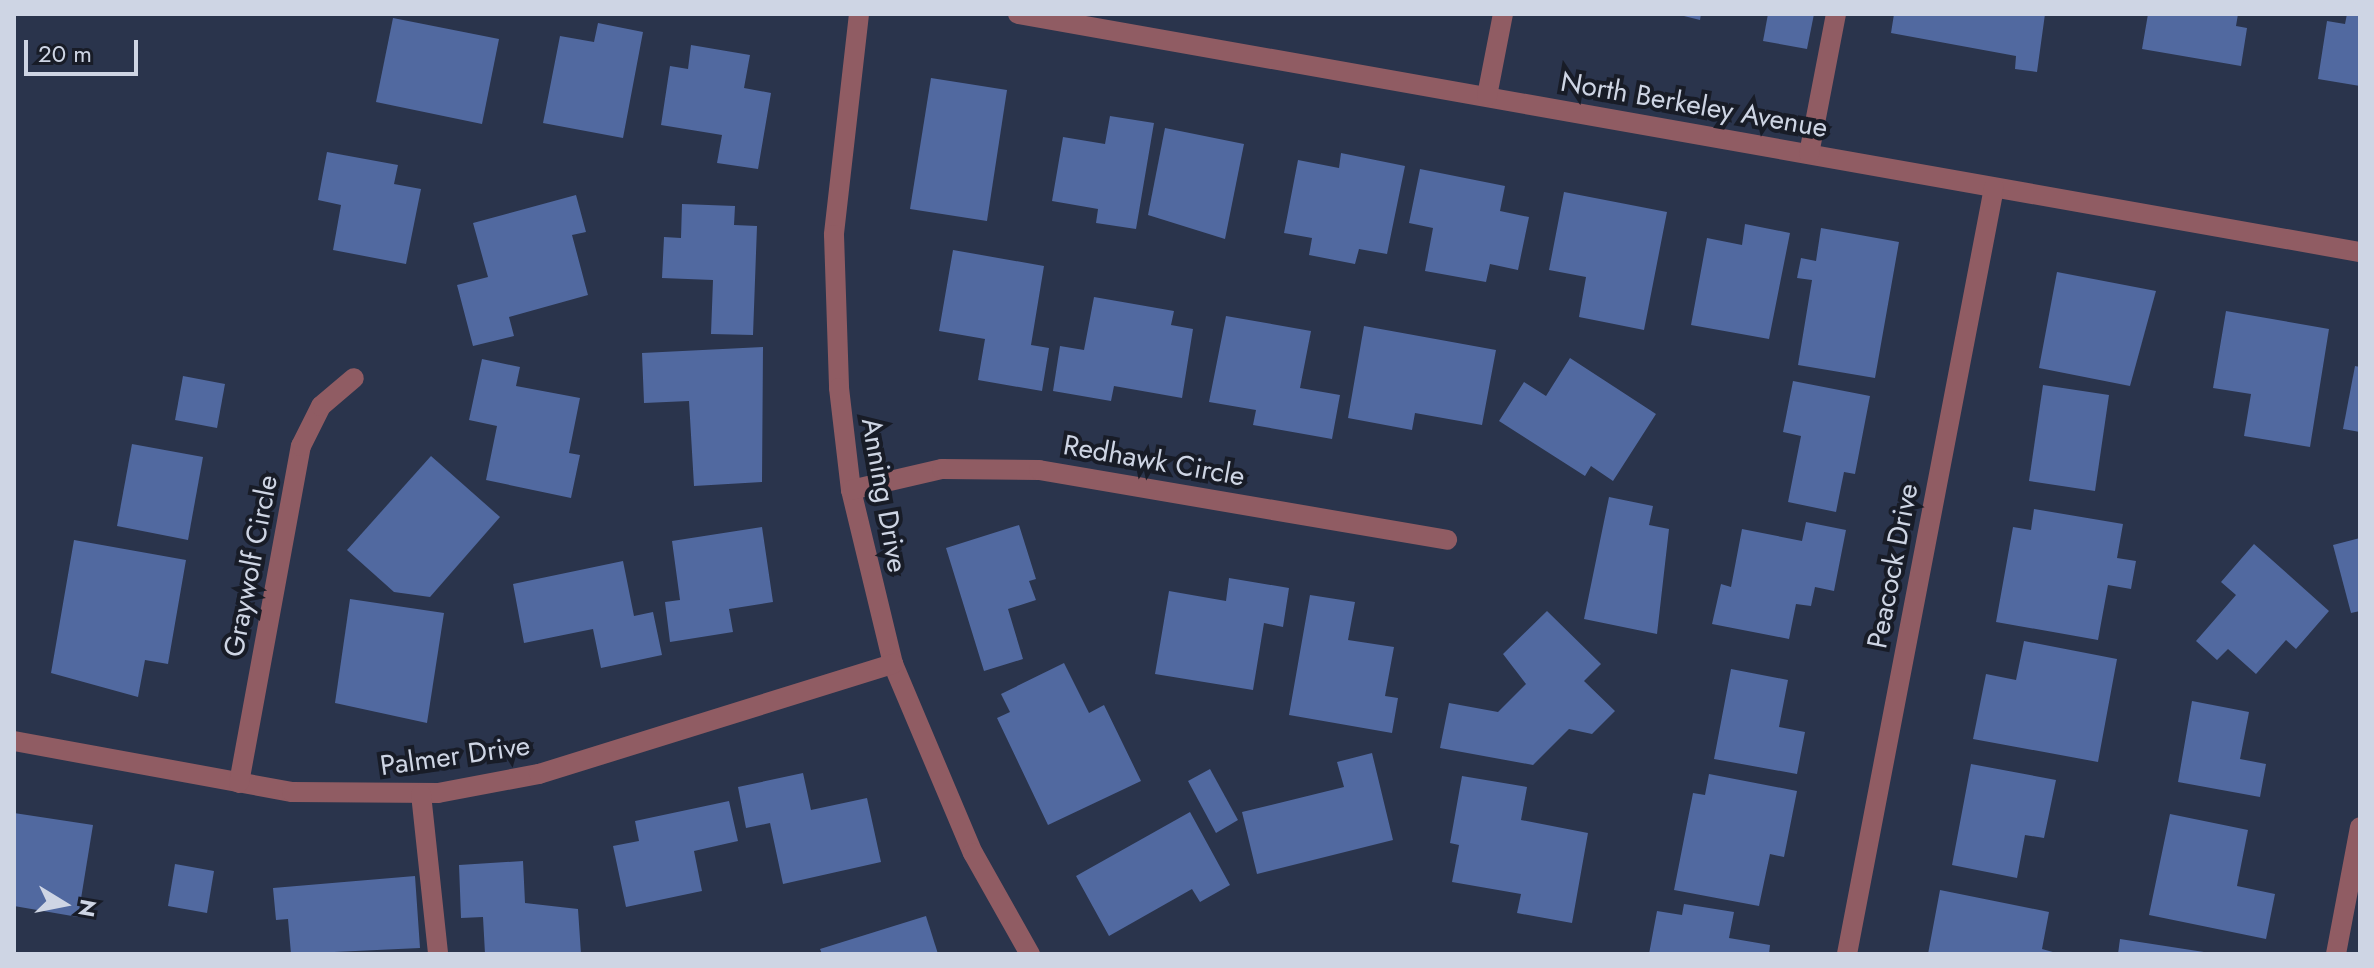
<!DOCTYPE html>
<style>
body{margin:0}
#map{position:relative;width:2374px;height:968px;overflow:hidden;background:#2a344c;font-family:Jost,sans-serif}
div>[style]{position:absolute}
.building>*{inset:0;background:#5169a0}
.minor>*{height:20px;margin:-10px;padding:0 10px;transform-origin:10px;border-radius:10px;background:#905c63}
span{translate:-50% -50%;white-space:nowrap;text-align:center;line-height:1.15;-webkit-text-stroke:8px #181c27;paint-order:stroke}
.street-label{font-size:28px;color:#ced5e4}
.frame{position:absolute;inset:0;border:16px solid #ced5e4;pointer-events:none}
.north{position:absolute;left:24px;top:864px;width:80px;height:80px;-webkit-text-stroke:6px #181c27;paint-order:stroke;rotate:100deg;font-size:22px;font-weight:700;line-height:32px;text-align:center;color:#ced5e4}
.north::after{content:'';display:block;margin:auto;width:28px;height:36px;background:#ced5e4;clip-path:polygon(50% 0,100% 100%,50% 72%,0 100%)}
.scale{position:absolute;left:24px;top:40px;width:114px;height:36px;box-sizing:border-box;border:4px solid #ced5e4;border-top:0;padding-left:10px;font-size:24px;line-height:28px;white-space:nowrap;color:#ced5e4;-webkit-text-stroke:6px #181c27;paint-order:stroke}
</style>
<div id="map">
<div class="building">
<i style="clip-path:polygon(1676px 14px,1701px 14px,1700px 20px)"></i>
<i style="clip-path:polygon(1768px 14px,1814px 14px,1807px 49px,1763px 41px)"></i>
<i style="clip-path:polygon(1894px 14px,2045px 14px,2037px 72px,2015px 69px,2016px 56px,1891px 33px)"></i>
<i style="clip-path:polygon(2148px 14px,2238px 14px,2236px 26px,2247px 28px,2241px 66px,2142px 49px)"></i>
<i style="clip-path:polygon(2347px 14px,2360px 14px,2360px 86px,2318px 79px,2327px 21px,2345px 24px)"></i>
<i style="clip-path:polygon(393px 18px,499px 39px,482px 124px,376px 102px)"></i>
<i style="clip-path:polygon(598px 23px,643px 32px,623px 138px,543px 123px,560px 36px,594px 42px)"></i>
<i style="clip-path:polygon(691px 45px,750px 55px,744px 88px,771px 93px,758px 169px,717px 163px,722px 135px,661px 125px,670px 66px,688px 69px)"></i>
<i style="clip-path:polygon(931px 78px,1007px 90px,987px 221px,910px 209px)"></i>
<i style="clip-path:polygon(1110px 116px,1154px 123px,1136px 229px,1096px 223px,1098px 209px,1052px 201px,1063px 137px,1105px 144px)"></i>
<i style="clip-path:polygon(1165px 128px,1244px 144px,1225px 239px,1148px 215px)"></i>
<i style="clip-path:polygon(327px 152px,398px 165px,394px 184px,421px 189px,406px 264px,333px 250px,341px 205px,318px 200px)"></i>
<i style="clip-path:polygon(1341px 153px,1405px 166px,1387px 254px,1359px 249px,1355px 264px,1309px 255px,1312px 238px,1284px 233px,1298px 160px,1339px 168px)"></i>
<i style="clip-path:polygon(1420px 169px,1505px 186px,1500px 211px,1529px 217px,1518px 270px,1490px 264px,1486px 282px,1425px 271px,1433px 228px,1409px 223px)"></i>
<i style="clip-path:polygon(1564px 192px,1667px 212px,1644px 330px,1579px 317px,1586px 277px,1549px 270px)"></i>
<i style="clip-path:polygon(576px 195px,586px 232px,572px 235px,588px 295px,509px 317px,514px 336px,473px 346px,457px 285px,488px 277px,473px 223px)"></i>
<i style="clip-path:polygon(682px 204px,735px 206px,734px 225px,757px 226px,753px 335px,711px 334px,713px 280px,662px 278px,664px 237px,681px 238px)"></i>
<i style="clip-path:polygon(1745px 224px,1790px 233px,1769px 339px,1691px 325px,1707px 238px,1742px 245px)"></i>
<i style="clip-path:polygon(1821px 228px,1899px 242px,1875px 378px,1798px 365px,1812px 280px,1797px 278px,1801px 258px,1816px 261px)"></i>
<i style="clip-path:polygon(953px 250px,1044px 266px,1031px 345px,1049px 348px,1042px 391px,978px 380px,985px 339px,939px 331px)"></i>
<i style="clip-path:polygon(2057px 272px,2156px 291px,2130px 386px,2039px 368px)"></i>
<i style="clip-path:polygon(1094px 297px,1174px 311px,1171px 325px,1193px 329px,1182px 398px,1114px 386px,1111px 401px,1053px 391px,1060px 346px,1084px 350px)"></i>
<i style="clip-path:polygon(2226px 311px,2329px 329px,2310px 447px,2244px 436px,2251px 394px,2213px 388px)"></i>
<i style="clip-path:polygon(1226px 316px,1311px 331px,1300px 388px,1340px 395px,1332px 439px,1253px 425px,1256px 410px,1209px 402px)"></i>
<i style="clip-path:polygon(1364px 326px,1496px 350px,1482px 425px,1415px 413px,1412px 430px,1348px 418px)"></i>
<i style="clip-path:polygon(763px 347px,762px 482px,694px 486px,689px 401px,644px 403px,642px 353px)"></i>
<i style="clip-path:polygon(1570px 358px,1656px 414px,1613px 481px,1591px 466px,1585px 476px,1499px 421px,1524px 382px,1546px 396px)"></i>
<i style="clip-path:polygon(482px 359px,520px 367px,516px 386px,580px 398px,569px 453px,580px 455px,571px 498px,486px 480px,497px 426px,469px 420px)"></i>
<i style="clip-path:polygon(2355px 366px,2360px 367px,2360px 432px,2343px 429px)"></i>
<i style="clip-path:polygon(183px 376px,225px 384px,217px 428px,175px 420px)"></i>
<i style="clip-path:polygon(1793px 381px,1870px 396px,1855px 474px,1844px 472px,1836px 512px,1788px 502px,1801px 436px,1783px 432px)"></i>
<i style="clip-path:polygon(2043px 385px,2109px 395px,2095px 491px,2029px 481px)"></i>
<i style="clip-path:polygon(132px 444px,203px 457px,188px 540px,117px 526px)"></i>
<i style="clip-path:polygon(431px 456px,500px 517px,430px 597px,394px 592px,347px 550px)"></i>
<i style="clip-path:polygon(1609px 497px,1653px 506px,1649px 525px,1669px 529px,1657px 634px,1584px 619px)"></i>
<i style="clip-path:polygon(2034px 509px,2123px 524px,2117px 558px,2136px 561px,2131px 589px,2108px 585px,2098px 640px,1996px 622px,2013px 527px,2031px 530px)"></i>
<i style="clip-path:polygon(1806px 522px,1846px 530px,1834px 591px,1815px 587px,1811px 606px,1796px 604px,1789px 639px,1712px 624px,1721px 584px,1731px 587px,1742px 529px,1802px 541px)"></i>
<i style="clip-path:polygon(1019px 525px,1036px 579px,1029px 581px,1036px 600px,1008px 609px,1023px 659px,984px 671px,946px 548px)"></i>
<i style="clip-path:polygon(762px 527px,773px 602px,729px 609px,733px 632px,670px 642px,665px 602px,680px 600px,672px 541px)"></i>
<i style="clip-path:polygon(2360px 538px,2360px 611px,2351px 613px,2333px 545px)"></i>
<i style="clip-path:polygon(74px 540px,186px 560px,168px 664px,145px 660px,138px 697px,51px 673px)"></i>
<i style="clip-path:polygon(2254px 544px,2329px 611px,2296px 649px,2286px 640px,2256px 674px,2228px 649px,2217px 660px,2196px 641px,2236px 595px,2221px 582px)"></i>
<i style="clip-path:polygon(623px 561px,634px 616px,653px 612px,662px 655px,601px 668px,593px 629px,524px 643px,513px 584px)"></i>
<i style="clip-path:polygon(1229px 578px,1289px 588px,1283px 627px,1264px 623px,1253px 690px,1155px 674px,1169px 591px,1226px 601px)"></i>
<i style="clip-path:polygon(1310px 595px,1355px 602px,1348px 640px,1394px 647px,1385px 696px,1398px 698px,1392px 733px,1289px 715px)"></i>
<i style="clip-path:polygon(350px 599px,444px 613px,427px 723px,335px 703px)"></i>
<i style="clip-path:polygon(1547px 611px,1601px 664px,1584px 681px,1615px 711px,1592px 734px,1569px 729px,1533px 765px,1440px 748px,1449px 703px,1498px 712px,1526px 684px,1503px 654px)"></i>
<i style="clip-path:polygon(2024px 641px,2117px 659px,2098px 762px,1973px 739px,1986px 674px,2016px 680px)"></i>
<i style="clip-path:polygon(1064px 663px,1089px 713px,1104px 705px,1141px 781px,1048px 825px,997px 718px,1010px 712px,1001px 694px)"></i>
<i style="clip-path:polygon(1731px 669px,1788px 680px,1779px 727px,1805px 732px,1797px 774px,1714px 759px)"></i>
<i style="clip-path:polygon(2192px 701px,2249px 712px,2240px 759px,2266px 764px,2260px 797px,2178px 782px)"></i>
<i style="clip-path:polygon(1372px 753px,1393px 840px,1257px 874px,1242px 812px,1344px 787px,1337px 762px)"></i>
<i style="clip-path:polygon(1971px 764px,2056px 780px,2044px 838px,2025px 835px,2017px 878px,1952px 865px)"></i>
<i style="clip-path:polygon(1210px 769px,1238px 820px,1216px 833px,1188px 781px)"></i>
<i style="clip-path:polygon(803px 773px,811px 810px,867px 798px,881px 862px,783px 884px,770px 823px,746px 828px,738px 787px)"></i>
<i style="clip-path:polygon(1709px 774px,1797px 791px,1784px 857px,1770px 854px,1759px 906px,1674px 890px,1693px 793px,1705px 795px)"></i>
<i style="clip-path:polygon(1462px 776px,1527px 787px,1521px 820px,1588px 833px,1572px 923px,1517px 913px,1521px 894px,1452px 882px,1459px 845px,1450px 843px)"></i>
<i style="clip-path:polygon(729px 801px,738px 841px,694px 851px,702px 891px,626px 907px,613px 846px,639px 841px,635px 821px)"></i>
<i style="clip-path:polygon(1190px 812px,1230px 885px,1200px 902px,1192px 889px,1109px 936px,1076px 876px)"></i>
<i style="clip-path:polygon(14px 813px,93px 825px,78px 917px,14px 906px)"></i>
<i style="clip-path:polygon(2170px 814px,2248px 830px,2237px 886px,2275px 894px,2266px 939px,2149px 915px)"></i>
<i style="clip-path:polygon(523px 861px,525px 903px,578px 909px,581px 954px,485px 954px,483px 917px,461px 918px,459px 865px)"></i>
<i style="clip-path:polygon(175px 864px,214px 871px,207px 913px,168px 906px)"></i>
<i style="clip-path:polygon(415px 876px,420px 948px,291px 954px,288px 919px,276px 920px,273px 888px)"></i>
<i style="clip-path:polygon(1940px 890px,2049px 912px,2042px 949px,2060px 954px,1928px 954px)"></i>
<i style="clip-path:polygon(1684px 904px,1734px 912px,1729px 938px,1770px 945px,1769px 954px,1649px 954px,1657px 911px,1682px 915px)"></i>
<i style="clip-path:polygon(926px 916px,938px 954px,822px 954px,820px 949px)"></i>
<i style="clip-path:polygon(2120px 939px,2204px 952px,2204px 954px,2118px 954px)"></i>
</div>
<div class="minor">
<i style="left:859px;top:14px;width:222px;rotate:96.5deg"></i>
<i style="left:834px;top:235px;width:153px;rotate:88.1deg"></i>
<i style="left:839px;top:388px;width:103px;rotate:83.3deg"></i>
<i style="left:851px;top:490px;width:179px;rotate:76.4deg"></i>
<i style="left:893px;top:664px;width:205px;rotate:67.1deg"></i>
<i style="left:973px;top:853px;width:116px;rotate:60.6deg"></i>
<i style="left:1018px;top:14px;width:1363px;rotate:10.06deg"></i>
<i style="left:1487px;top:96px;width:84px;rotate:-79deg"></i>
<i style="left:1809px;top:154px;width:143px;rotate:-79.1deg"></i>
<i style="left:851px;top:490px;width:93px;rotate:-13deg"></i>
<i style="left:942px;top:469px;width:97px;rotate:0.6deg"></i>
<i style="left:1039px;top:470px;width:414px;rotate:9.7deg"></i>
<i style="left:14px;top:741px;width:283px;rotate:10.4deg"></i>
<i style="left:292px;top:792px;width:146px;rotate:0.4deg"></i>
<i style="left:438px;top:793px;width:103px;rotate:-10.7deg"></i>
<i style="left:539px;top:774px;width:371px;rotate:-17.3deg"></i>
<i style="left:239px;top:783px;width:343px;rotate:-79.6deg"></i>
<i style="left:301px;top:446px;width:45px;rotate:-63.4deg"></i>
<i style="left:321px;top:406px;width:43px;rotate:-40.3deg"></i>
<i style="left:421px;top:794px;width:161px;rotate:83.9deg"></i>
<i style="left:1847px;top:954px;width:780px;rotate:-79.14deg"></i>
<i style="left:2336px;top:954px;width:129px;rotate:-79.3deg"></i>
</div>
<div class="street-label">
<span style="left:1694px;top:105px;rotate:10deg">North Berkeley Avenue</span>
<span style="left:1154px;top:461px;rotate:10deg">Redhawk Circle</span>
<span style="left:884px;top:495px;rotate:80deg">Anning Drive</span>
<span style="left:251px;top:566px;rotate:-79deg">Graywolf Circle</span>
<span style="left:1893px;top:566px;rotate:-79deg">Peacock Drive</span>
<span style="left:455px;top:756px;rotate:-8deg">Palmer Drive</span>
</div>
<div class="frame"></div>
<div class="north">N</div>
<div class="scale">20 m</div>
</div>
